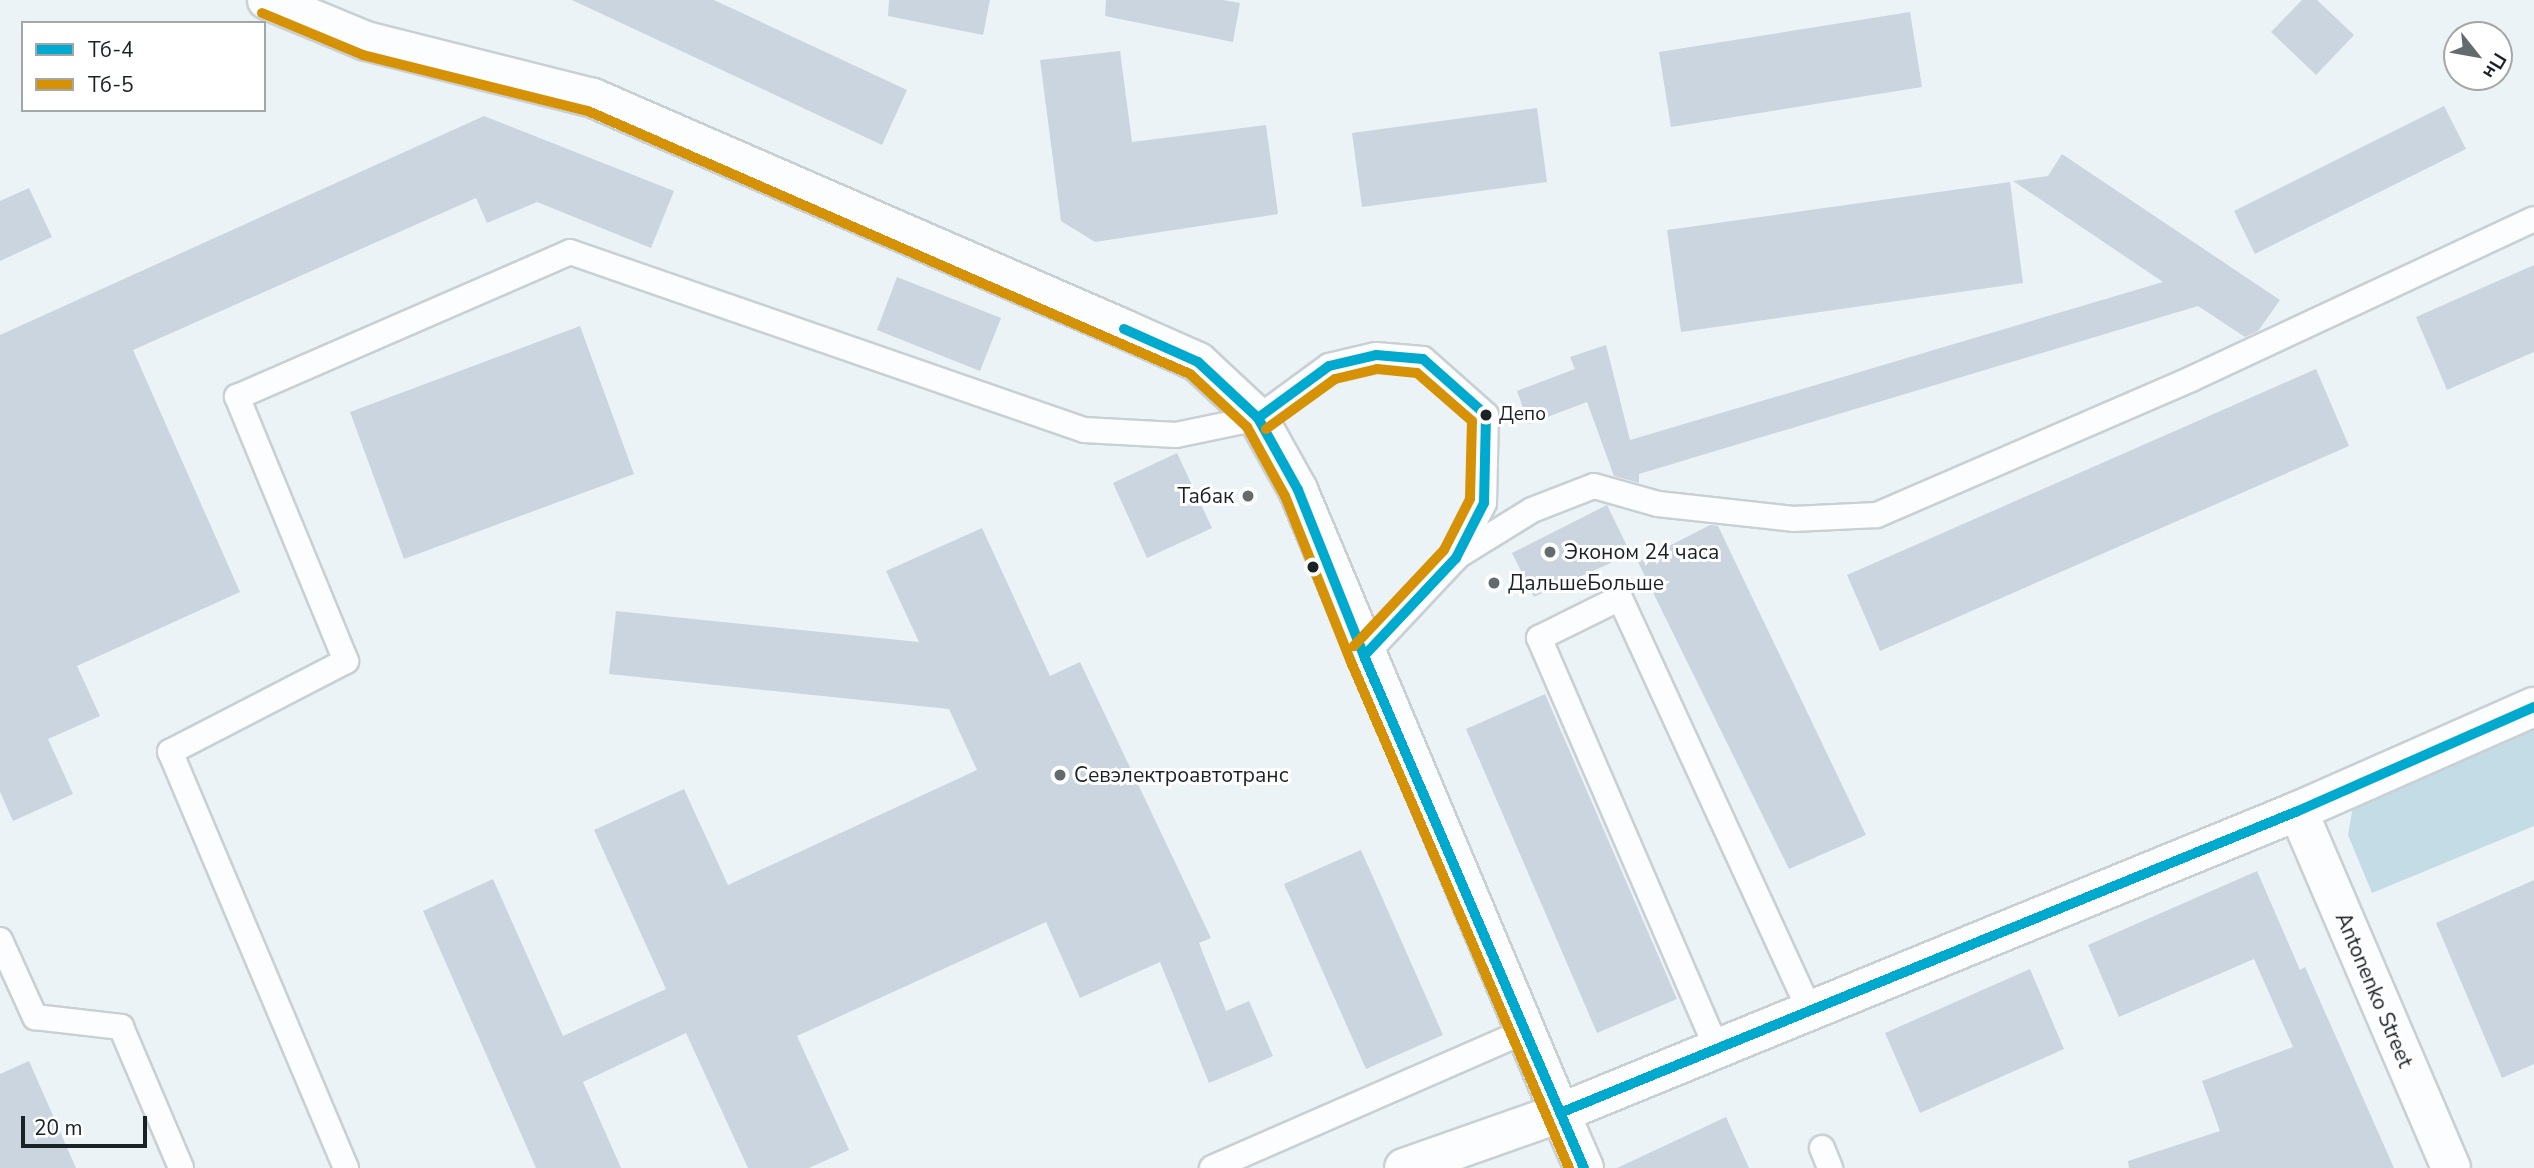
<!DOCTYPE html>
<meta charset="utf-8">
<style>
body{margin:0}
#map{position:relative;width:2534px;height:1168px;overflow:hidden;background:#ebf3f7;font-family:"Nunito Sans",sans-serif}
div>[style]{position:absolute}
.green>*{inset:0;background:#c4dce6}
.building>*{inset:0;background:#cbd5df}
.roads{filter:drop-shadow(2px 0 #c9d0d4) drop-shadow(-2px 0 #c9d0d4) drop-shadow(0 2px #c9d0d4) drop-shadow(0 -2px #c9d0d4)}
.lane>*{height:24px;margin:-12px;padding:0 12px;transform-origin:12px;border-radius:12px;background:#fcfdfe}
.street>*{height:38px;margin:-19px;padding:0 19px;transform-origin:19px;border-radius:19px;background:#fcfdfe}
.secondary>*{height:38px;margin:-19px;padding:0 19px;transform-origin:19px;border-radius:19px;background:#fcfdfe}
.primary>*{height:38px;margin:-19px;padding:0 19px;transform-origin:19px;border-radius:19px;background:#fcfdfe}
.bus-1>*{height:10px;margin:-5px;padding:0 5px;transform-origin:5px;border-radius:5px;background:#00a9ce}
.bus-2>*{height:10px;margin:-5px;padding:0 5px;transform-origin:5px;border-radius:5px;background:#d69206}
.dots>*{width:19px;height:19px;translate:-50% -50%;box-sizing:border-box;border:4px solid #fff;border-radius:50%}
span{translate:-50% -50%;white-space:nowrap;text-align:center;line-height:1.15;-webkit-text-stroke:6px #fff;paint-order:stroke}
.bus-label{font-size:19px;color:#1a2225}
.left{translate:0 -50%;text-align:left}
.poi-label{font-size:21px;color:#1a2225}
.right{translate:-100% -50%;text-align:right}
.street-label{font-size:21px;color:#1a2225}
.legend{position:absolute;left:21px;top:21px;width:245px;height:91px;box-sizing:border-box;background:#fff;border:2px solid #a3a7a8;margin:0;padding:9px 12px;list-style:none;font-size:21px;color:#1a2225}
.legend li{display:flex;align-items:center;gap:14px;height:35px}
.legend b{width:35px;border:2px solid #a3a7a8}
.north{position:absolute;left:2443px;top:21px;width:70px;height:70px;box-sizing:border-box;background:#fff;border:2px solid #a3a7a8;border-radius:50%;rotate:121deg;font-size:19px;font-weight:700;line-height:28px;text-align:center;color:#1a2225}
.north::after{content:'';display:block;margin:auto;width:24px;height:32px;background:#636b6e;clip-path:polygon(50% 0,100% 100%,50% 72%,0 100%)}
.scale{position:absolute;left:21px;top:1116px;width:126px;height:32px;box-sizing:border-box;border:4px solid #1a2225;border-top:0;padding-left:9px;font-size:21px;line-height:24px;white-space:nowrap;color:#1a2225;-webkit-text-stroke:5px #fff;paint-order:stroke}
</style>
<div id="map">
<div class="green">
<i style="clip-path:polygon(2534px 719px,2534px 826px,2372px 893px,2348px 835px,2352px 812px,2363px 794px)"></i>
</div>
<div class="building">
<i style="clip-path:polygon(572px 0,714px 0,907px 90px,882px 145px)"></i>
<i style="clip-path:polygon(889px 0,990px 0,983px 35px,888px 16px)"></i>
<i style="clip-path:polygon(1106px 0,1223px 0,1240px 3px,1233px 42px,1105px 16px)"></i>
<i style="clip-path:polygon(2302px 0,2317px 0,2354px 35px,2316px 75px,2271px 32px)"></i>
<i style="clip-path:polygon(1910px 12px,1922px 87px,1671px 127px,1659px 52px)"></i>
<i style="clip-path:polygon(1120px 51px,1132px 142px,1266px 125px,1278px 214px,1095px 242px,1061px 221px,1040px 60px)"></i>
<i style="clip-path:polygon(2444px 106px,2466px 149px,2255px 254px,2234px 211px)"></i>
<i style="clip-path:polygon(1537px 108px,1547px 182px,1362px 207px,1352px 133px)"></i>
<i style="clip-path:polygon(484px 116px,674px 191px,651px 248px,537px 202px,487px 223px,476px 198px,133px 350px,240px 592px,77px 666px,100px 716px,48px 739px,73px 794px,13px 821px,0 792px,0 335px)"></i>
<i style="clip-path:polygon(2062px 154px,2280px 300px,2258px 331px,2245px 337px,2198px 306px,1639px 474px,1639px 483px,1614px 476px,1587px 402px,1529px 424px,1517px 391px,1575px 369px,1570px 357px,1606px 345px,1630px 440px,2163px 282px,2013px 181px,2048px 176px)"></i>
<i style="clip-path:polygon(2010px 182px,2023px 283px,1681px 332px,1667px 230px)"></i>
<i style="clip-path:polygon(29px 188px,52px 237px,0 261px,0 201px)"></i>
<i style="clip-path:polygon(2534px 265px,2534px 352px,2447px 390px,2416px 317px)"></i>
<i style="clip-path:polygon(897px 277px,1001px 318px,980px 371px,877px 330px)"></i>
<i style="clip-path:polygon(580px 326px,634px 474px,404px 559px,350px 412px)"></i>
<i style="clip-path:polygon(2316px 369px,2349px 446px,1880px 651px,1847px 575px)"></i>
<i style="clip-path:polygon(1177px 453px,1212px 528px,1147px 558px,1113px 483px)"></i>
<i style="clip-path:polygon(1607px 505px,1631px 554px,1534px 597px,1512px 553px)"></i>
<i style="clip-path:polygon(1710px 525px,1718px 526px,1866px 835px,1789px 869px,1638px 562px)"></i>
<i style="clip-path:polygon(982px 528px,1050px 676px,1080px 662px,1211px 938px,1199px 943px,1226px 1011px,1249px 1001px,1273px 1056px,1209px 1083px,1160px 962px,1080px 998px,1046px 922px,797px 1036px,849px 1150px,809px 1168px,748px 1168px,686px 1033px,583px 1082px,621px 1168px,536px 1168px,423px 911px,493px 879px,563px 1036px,666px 989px,594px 830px,684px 789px,728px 885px,977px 770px,949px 709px,609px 674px,616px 611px,919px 642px,886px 571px)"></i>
<i style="clip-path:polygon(1545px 694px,1677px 999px,1597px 1033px,1466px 729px)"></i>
<i style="clip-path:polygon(1361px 850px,1443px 1035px,1366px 1069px,1284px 884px)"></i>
<i style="clip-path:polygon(2257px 871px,2300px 970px,2305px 967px,2394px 1168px,2129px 1168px,2128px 1161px,2220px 1131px,2202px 1081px,2293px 1047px,2254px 959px,2119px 1017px,2088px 945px)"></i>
<i style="clip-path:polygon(2534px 880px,2534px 1064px,2502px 1078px,2436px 923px)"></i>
<i style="clip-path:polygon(2030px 969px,2064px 1049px,1920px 1113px,1885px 1033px)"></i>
<i style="clip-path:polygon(29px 1061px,76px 1168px,0 1168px,0 1074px)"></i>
<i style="clip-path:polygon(1726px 1117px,1749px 1168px,1617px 1168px)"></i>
</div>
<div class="roads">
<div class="lane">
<i style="left:1456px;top:557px;width:89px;rotate:-31.7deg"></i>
<i style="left:1532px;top:510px;width:66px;rotate:-21.2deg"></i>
<i style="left:1594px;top:486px;width:66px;rotate:15.7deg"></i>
<i style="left:1658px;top:504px;width:136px;rotate:6.3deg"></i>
<i style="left:1793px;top:519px;width:84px;rotate:-2.7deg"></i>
<i style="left:1877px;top:515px;width:342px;rotate:-23.4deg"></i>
<i style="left:2191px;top:379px;width:378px;rotate:-25deg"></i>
<i style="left:0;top:940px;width:85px;rotate:65.6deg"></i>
<i style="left:35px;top:1017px;width:87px;rotate:6.6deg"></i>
<i style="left:121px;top:1027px;width:153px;rotate:66.9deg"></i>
<i style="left:1717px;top:1049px;width:448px;rotate:-113.4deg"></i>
<i style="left:1539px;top:638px;width:90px;rotate:-26.3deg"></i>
<i style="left:1620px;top:598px;width:455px;rotate:65.3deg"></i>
<i style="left:1822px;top:1148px;width:22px;rotate:68deg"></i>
<i style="left:346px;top:1168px;width:452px;rotate:-112.9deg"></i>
<i style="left:170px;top:752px;width:198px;rotate:-27.3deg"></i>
<i style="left:346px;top:661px;width:286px;rotate:-112.4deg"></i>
<i style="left:237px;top:397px;width:363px;rotate:-23.5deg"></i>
<i style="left:570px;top:252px;width:544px;rotate:19.1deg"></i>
<i style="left:1084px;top:430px;width:92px;rotate:3.1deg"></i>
<i style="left:1176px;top:435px;width:84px;rotate:-11.7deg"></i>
<i style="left:1258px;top:418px;width:88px;rotate:-36.2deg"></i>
<i style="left:1329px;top:366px;width:48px;rotate:-13.2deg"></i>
<i style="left:1376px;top:355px;width:47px;rotate:4.9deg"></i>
<i style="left:1423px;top:359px;width:84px;rotate:41.6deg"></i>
<i style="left:1486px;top:415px;width:88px;rotate:91.3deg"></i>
<i style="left:1484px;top:503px;width:62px;rotate:117deg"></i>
<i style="left:1456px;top:558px;width:134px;rotate:133.2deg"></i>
<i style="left:1212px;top:1168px;width:340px;rotate:-23.6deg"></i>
</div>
<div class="street">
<i style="left:1124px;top:329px;width:81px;rotate:24deg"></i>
<i style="left:1198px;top:362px;width:82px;rotate:43deg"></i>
<i style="left:1258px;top:418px;width:82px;rotate:60.9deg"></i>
<i style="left:1298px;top:490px;width:676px;rotate:67.19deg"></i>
<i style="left:2298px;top:811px;width:388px;rotate:66.8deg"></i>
</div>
<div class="secondary">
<i style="left:267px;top:0;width:107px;rotate:22.5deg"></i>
<i style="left:366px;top:41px;width:234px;rotate:14.1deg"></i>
<i style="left:593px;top:98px;width:579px;rotate:23.51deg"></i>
<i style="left:1560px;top:1113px;width:60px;rotate:66.4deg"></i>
</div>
<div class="primary">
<i style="left:1404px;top:1168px;width:165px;rotate:-19.4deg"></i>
<i style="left:1560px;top:1113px;width:797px;rotate:-22.26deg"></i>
<i style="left:2298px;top:811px;width:258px;rotate:-23.8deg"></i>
</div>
</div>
<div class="bus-1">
<i style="left:1124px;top:329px;width:81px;rotate:24deg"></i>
<i style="left:1198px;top:362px;width:82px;rotate:43deg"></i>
<i style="left:1258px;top:418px;width:82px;rotate:60.9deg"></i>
<i style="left:1298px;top:490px;width:179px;rotate:68.3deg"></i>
<i style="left:1364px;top:656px;width:557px;rotate:66.75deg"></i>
<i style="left:1258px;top:418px;width:88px;rotate:-36.2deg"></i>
<i style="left:1329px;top:366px;width:48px;rotate:-13.2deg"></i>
<i style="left:1376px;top:355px;width:47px;rotate:4.9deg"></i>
<i style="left:1423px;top:359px;width:84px;rotate:41.6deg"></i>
<i style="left:1486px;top:415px;width:88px;rotate:91.3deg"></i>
<i style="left:1484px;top:503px;width:62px;rotate:117deg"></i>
<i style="left:1456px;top:558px;width:134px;rotate:133.2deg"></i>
<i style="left:1560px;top:1113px;width:797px;rotate:-22.26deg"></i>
<i style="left:2298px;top:811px;width:258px;rotate:-23.8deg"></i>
</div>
<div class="bus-2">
<i style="left:262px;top:13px;width:109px;rotate:22.6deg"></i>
<i style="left:363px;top:55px;width:232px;rotate:14deg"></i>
<i style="left:588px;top:111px;width:657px;rotate:23.6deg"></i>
<i style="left:1190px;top:374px;width:78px;rotate:42.9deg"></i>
<i style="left:1247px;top:427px;width:79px;rotate:61.2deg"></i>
<i style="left:1285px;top:496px;width:179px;rotate:68.3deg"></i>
<i style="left:1351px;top:662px;width:551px;rotate:66.69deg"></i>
<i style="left:1266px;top:429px;width:85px;rotate:-35.9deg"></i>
<i style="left:1335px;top:379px;width:43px;rotate:-13.4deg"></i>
<i style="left:1377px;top:369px;width:40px;rotate:5.7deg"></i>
<i style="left:1417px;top:373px;width:73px;rotate:41.1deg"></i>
<i style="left:1472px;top:421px;width:78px;rotate:91.5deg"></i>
<i style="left:1470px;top:499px;width:57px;rotate:117deg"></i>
<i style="left:1444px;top:550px;width:132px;rotate:133.2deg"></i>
</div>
<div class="dots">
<i style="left:1486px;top:415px;background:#1a2225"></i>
<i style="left:1248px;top:496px;background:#636b6e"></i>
<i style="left:1550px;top:552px;background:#636b6e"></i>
<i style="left:1313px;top:567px;background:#1a2225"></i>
<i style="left:1494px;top:583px;background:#636b6e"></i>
<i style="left:1060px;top:775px;background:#636b6e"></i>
</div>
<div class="bus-label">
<span class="left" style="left:1499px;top:415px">Депо</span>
</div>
<div class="poi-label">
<span class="right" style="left:1234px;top:496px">Табак</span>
<span class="left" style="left:1564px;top:552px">Эконом 24 часа</span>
<span class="left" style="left:1508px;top:583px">ДальшеБольше</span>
<span class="left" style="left:1074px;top:775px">Севэлектроавтотранс</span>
</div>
<div class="street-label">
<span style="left:2374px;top:990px;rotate:67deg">Antonenko Street</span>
</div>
<ul class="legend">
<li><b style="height:9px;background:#00a9ce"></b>Тб-4</li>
<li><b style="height:9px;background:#d69206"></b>Тб-5</li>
</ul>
<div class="north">Пн</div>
<div class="scale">20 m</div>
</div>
